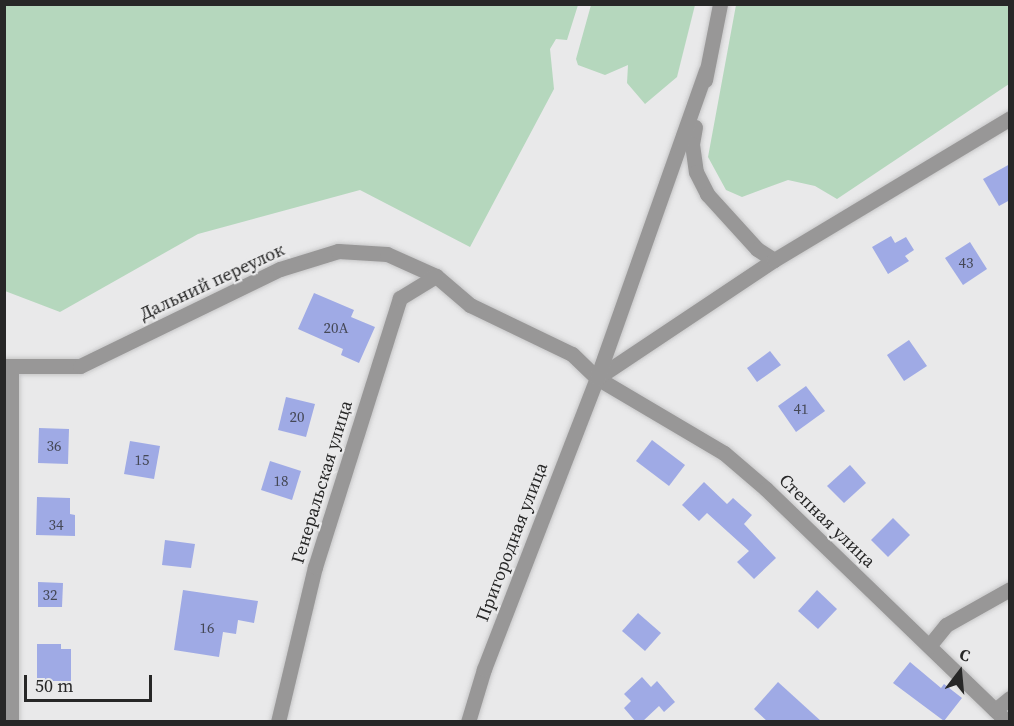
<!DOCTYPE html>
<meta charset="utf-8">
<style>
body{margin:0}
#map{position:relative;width:1014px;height:726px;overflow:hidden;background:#e9e9ea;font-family:"Source Serif 4",serif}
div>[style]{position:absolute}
.green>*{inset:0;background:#b5d7bd}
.building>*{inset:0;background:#9faae5}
.roads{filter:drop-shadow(0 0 2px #c6c6c7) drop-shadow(0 0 2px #c6c6c7)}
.minor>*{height:15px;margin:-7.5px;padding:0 7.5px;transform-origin:7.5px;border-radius:7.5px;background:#989797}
span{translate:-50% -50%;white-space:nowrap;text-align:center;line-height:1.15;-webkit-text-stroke:4.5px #e9e9ea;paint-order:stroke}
.number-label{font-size:15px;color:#454856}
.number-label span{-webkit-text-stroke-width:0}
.street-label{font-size:18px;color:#272727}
.frame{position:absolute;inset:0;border:6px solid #272727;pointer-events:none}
.north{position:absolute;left:930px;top:642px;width:60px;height:60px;-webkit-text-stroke:4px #e9e9ea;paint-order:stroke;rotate:16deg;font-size:16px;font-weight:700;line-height:24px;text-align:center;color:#272727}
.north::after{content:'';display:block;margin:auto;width:21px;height:27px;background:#272727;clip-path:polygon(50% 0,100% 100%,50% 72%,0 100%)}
.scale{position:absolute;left:24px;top:675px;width:128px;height:27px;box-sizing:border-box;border:3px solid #272727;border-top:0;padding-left:8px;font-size:18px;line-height:21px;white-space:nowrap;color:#272727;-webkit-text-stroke:4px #e9e9ea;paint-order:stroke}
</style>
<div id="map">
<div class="green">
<i style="clip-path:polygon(4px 5px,5px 4px,578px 5px,567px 40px,556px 39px,550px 49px,554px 89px,470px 247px,360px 190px,198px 234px,60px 312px,5px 291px)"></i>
<i style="clip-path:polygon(591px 5px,695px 5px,677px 77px,645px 104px,627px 83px,628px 65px,605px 75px,578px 65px,576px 59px)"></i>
<i style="clip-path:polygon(736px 5px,1009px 5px,1009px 84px,837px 199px,815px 186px,788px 180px,742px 197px,726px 190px,708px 157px)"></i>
</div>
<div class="building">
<i style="clip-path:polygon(1010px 164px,1010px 200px,999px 206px,983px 179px)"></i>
<i style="clip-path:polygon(891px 236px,895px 243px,906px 237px,914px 250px,905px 256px,909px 261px,888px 274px,872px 247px)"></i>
<i style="clip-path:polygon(970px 242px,987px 269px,963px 285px,945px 258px)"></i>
<i style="clip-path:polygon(314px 293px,354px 310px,351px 317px,375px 327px,359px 363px,341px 355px,343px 349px,298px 329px)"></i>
<i style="clip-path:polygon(909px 340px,927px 366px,904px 381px,887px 355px)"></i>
<i style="clip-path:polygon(770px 351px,781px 365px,757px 382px,747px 368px)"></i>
<i style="clip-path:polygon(806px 386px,825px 411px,796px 432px,778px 406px)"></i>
<i style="clip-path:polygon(286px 397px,315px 404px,306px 437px,278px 430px)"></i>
<i style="clip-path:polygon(39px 428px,69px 429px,68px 464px,38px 463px)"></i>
<i style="clip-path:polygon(652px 440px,685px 465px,669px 486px,636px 461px)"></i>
<i style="clip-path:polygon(130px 441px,160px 446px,154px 479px,124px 474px)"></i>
<i style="clip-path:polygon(270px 461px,301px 471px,292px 500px,261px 490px)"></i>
<i style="clip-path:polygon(850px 465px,866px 483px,844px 503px,827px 486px)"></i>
<i style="clip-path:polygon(704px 482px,727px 504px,733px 498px,752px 515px,744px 524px,776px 558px,754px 579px,737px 562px,749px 551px,707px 513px,699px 521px,682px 505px)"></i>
<i style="clip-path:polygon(37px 497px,70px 498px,70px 514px,75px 515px,75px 536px,36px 535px)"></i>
<i style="clip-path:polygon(893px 518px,910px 535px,888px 557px,871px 540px)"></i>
<i style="clip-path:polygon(165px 540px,195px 544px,191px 568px,162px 565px)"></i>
<i style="clip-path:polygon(38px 582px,63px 583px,62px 607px,38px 607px)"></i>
<i style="clip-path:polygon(183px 590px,258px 601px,254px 623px,238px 620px,236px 634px,223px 632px,219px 657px,174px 650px)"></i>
<i style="clip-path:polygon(817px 590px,837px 609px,818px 629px,798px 611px)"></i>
<i style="clip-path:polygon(638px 613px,661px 633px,645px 651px,622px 631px)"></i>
<i style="clip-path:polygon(37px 644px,61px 644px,61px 649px,71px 649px,71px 681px,37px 681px)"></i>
<i style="clip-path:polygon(910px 662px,941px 688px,944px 684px,962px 698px,944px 721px,893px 683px)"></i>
<i style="clip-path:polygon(642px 677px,651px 687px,657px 681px,675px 702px,664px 712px,659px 706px,642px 722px,636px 722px,624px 708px,631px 701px,624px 694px)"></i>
<i style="clip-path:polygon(778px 682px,822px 722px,768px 722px,754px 709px)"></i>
</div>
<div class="roads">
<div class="minor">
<i style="left:705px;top:80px;width:77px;rotate:-78.8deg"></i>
<i style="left:695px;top:127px;width:17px;rotate:100deg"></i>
<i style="left:692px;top:144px;width:28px;rotate:82deg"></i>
<i style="left:696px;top:172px;width:25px;rotate:63deg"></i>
<i style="left:707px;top:194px;width:74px;rotate:47.7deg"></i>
<i style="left:757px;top:249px;width:20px;rotate:33deg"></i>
<i style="left:4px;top:366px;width:76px"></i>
<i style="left:80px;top:366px;width:222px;rotate:-25.9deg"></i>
<i style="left:280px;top:269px;width:61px;rotate:-17.2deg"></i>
<i style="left:338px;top:251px;width:49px;rotate:3.5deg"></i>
<i style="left:387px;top:254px;width:54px;rotate:24.2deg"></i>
<i style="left:436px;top:276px;width:45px;rotate:40.5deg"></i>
<i style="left:470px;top:305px;width:113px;rotate:25.7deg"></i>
<i style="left:572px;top:354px;width:35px;rotate:44deg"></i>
<i style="left:597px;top:378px;width:147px;rotate:30.6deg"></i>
<i style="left:724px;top:453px;width:55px;rotate:40.6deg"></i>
<i style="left:766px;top:489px;width:335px;rotate:44deg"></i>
<i style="left:11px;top:366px;width:356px;rotate:90deg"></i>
<i style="left:597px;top:378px;width:213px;rotate:-33.7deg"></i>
<i style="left:774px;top:260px;width:275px;rotate:-31deg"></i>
<i style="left:929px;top:646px;width:27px;rotate:-51deg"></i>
<i style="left:946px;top:625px;width:73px;rotate:-29.4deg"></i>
<i style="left:995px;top:710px;width:19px;rotate:-39deg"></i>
<i style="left:278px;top:722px;width:159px;rotate:-76.6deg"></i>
<i style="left:315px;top:567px;width:282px;rotate:-72.5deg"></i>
<i style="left:400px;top:298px;width:42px;rotate:-31.4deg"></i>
<i style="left:468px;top:722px;width:55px;rotate:-73.2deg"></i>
<i style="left:484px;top:669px;width:312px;rotate:-68.8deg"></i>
<i style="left:597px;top:378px;width:326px;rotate:-70.5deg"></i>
</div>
</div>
<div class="number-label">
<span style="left:966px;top:263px">43</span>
<span style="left:336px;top:328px">20А</span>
<span style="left:801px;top:409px">41</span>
<span style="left:297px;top:417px">20</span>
<span style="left:54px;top:446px">36</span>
<span style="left:142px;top:460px">15</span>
<span style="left:281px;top:481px">18</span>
<span style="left:56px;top:525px">34</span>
<span style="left:50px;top:595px">32</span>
<span style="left:207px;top:628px">16</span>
</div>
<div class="street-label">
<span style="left:212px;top:282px;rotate:-25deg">Дальний переулок</span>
<span style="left:322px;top:482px;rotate:-73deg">Генеральская улица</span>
<span style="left:827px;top:521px;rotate:44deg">Степная улица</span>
<span style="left:512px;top:542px;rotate:-69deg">Пригородная улица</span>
</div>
<div class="frame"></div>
<div class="north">С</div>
<div class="scale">50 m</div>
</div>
